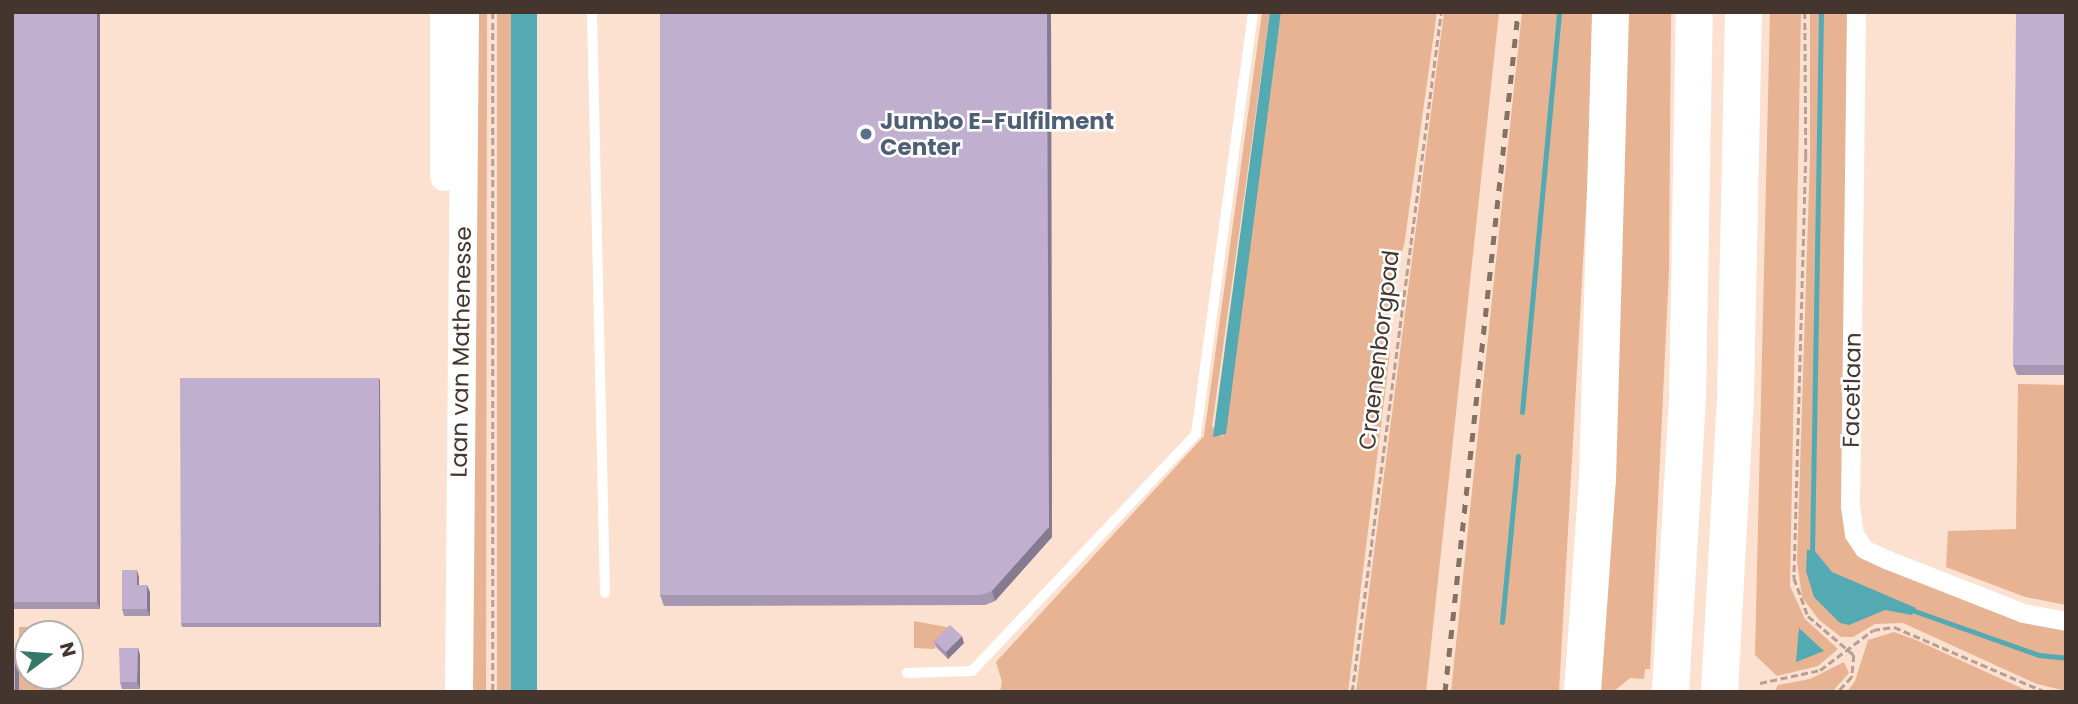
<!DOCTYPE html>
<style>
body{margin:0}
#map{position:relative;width:2078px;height:704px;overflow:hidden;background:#fce1d0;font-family:Poppins,sans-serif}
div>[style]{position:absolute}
.green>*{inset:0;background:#e7b392}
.water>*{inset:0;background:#54aab2}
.stream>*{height:5px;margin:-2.5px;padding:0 2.5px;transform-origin:2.5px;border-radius:2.5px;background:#54aab2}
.path>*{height:2.5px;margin-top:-1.25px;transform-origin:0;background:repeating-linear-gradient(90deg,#b7a093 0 7px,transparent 0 10.5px)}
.lane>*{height:10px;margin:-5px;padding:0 5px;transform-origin:5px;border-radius:5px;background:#fff}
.street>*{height:19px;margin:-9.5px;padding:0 9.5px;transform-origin:9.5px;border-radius:9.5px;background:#fff}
.secondary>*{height:28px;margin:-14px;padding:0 14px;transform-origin:14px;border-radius:14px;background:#fff}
.highway>*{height:37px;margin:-18.5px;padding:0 18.5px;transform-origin:18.5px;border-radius:18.5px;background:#fff}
.rail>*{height:5px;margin-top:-2.5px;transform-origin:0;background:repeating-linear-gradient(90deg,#857267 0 9px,transparent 0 18px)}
.wall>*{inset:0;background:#a596b1}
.shaded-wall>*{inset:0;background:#867a90}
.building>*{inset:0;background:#c0afce}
.dots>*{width:19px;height:19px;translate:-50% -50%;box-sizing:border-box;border:4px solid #fff;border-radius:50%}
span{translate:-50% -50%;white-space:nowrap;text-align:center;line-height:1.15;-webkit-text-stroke:5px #fff;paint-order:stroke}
.service-label{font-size:23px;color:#4e5e75;font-weight:700}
.left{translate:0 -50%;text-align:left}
.street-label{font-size:23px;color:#44362e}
.frame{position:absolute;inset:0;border:14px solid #44362e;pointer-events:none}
.north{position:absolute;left:14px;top:620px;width:70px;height:70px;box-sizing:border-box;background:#fff;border:2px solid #b4afab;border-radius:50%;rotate:74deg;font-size:19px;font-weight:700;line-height:28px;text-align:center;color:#44362e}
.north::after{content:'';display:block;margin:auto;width:24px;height:32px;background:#35786a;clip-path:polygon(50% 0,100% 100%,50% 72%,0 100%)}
</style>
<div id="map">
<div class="green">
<i style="clip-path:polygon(473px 12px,487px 12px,486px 692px,463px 692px)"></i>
<i style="clip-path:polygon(497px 12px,511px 12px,511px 692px,497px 692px)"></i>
<i style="clip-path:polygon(1262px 12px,1270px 12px,1212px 426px,1223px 437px,1281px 12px,1437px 12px,1404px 246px,1393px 275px,1387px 321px,1390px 353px,1348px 692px,1000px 692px,1002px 682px,996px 662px,1204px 436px)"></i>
<i style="clip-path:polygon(1444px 12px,1499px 12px,1426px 692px,1356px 692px)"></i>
<i style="clip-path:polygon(1522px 12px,1597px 12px,1559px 692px,1451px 692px)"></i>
<i style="clip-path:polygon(1615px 12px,1671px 12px,1669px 270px,1650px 669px,1645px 669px,1644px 679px,1630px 678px,1613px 692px,1596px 692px)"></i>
<i style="clip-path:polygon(1770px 12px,1801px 12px,1790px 586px,1805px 619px,1838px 649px,1818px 666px,1777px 676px,1755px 655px)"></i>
<i style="clip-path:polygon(1810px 12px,1847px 12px,1845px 538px,1863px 559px,2066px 628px,2066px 691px,2037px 684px,1903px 623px,1875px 624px,1853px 637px,1841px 637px,1819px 620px,1802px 597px,1797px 562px,1810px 156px)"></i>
<i style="clip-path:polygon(2018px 384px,2066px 385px,2066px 605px,2025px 597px,1946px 567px,1948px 531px,2016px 529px)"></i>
<i style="clip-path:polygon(914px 621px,952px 628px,934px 649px,914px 648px)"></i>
<i style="clip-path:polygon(62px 626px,62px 634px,28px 634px,28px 676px,62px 676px,62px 692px,19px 692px,19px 627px)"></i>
<i style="clip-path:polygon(1894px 632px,1916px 640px,2030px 692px,1847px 692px,1855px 681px,1868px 640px)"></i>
<i style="clip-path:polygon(1844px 662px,1849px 673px,1832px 692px,1774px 692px,1778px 685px,1810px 679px)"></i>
</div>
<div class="water">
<i style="clip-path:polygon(511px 12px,537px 12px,537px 692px,511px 692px)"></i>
<i style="clip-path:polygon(1270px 12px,1281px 12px,1226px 434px,1213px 437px)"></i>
<i style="clip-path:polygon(1807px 550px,1814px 550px,1832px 572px,1916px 608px,1912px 615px,1885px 610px,1849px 625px,1840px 623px,1814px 597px,1806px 571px)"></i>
<i style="clip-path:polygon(1799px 628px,1824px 651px,1796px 662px)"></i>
</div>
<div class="stream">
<i style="left:1522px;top:412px;width:402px;rotate:-84.7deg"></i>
<i style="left:1812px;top:556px;width:544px;rotate:-89.05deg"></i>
<i style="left:1909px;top:609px;width:138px;rotate:19.5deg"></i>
<i style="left:2039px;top:655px;width:27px;rotate:6deg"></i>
<i style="left:1502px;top:622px;width:167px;rotate:-84.5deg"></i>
</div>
<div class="path">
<i style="left:493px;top:12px;width:680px;rotate:90deg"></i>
<i style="left:1805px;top:12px;width:143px;rotate:89.6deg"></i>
<i style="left:1806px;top:155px;width:423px;rotate:91.6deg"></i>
<i style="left:1794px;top:578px;width:40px;rotate:69.8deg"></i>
<i style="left:1808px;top:616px;width:60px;rotate:40.3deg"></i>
<i style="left:1854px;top:655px;width:22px;rotate:95deg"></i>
<i style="left:1852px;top:677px;width:21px;rotate:133deg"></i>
<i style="left:1760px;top:683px;width:61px;rotate:-12.2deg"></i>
<i style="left:1820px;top:670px;width:66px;rotate:-37deg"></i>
<i style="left:1873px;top:630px;width:21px;rotate:-8deg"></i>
<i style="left:1894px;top:627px;width:165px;rotate:23.2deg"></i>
<i style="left:1352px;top:692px;width:686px;rotate:-82.54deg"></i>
</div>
<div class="lane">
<i style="left:592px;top:12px;width:581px;rotate:88.72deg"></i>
<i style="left:907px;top:673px;width:65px;rotate:-1.8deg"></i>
<i style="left:972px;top:671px;width:326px;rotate:-46.6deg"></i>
<i style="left:1196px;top:434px;width:426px;rotate:-82.3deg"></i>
</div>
<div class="street">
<i style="left:1856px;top:12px;width:494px;rotate:90.7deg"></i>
<i style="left:1850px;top:506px;width:28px;rotate:82deg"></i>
<i style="left:1854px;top:534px;width:18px;rotate:56deg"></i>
<i style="left:1864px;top:549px;width:26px;rotate:25deg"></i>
<i style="left:1888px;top:560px;width:145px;rotate:21.4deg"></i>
<i style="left:2023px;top:613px;width:44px;rotate:10.5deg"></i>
</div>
<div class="secondary">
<i style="left:444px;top:177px;width:165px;rotate:-90deg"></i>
<i style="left:459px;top:692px;width:680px;rotate:-89.49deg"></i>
</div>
<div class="highway">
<i style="left:1582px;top:692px;width:214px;rotate:-86deg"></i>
<i style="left:1597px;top:479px;width:467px;rotate:-88.4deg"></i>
<i style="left:1670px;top:692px;width:294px;rotate:-86.7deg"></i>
<i style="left:1687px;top:398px;width:386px;rotate:-89deg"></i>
<i style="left:1719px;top:692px;width:298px;rotate:-86.9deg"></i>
<i style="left:1735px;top:394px;width:382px;rotate:-88.8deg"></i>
</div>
<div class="rail">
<i style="left:1445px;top:692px;width:684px;rotate:-83.87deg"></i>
</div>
<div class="wall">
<i style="clip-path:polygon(12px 12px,100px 609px,12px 609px)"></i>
<i style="clip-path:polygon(660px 12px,1051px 12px,1052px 537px,995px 601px,985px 605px,664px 606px,660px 595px)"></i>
<i style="clip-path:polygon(2066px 12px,2066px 375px,2017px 375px,2013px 365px)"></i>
<i style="clip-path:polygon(379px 378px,380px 381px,381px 627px,182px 627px,181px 623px)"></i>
<i style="clip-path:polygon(139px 577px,139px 585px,150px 592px,150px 616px,124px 616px,122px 609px)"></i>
<i style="clip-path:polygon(934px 641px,964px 643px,948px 659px,937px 648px)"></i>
<i style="clip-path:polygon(138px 648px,140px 655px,140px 689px,122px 689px,120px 682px)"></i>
</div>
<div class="shaded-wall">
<i style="clip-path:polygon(97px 12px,100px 12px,100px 609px,97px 602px)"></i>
<i style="clip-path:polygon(1047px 12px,1051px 12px,1052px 537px,995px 601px,992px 591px)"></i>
<i style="clip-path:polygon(379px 378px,380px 381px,381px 627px,379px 623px)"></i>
<i style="clip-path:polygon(137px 570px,139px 577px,139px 592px,137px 585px)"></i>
<i style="clip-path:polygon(147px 585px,150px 592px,150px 616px,147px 609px)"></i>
<i style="clip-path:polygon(962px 636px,964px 643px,948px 659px,946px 652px)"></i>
<i style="clip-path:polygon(138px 648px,140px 655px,140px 689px,137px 682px)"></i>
<i style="clip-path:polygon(15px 654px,19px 664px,19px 692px,15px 692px)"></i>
</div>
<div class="building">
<i style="clip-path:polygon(12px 12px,97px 12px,97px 602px,12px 602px)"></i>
<i style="clip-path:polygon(660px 12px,1047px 12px,1049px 527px,992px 591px,981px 595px,660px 595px)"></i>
<i style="clip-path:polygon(2016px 12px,2066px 12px,2066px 365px,2013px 365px)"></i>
<i style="clip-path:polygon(180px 378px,379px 378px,379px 623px,181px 623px)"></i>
<i style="clip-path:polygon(122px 570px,137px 570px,137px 585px,147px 585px,147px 609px,122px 609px)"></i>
<i style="clip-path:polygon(950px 625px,962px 636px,946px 652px,934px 641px)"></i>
<i style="clip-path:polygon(119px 648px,138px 648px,137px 682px,120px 682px)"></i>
<i style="clip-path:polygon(12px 654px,15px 654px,15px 692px,12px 692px)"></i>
</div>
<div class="dots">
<i style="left:866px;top:134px;background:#5c6f8a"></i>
</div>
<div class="service-label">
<span class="left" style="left:880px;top:134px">Jumbo E-Fulfilment<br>Center</span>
</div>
<div class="street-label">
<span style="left:1379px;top:350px;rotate:-83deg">Craenenborgpad</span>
<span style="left:461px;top:352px;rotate:-89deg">Laan van Mathenesse</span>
<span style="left:1852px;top:390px;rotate:-89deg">Facetlaan</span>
</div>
<div class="frame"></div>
<div class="north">N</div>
</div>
